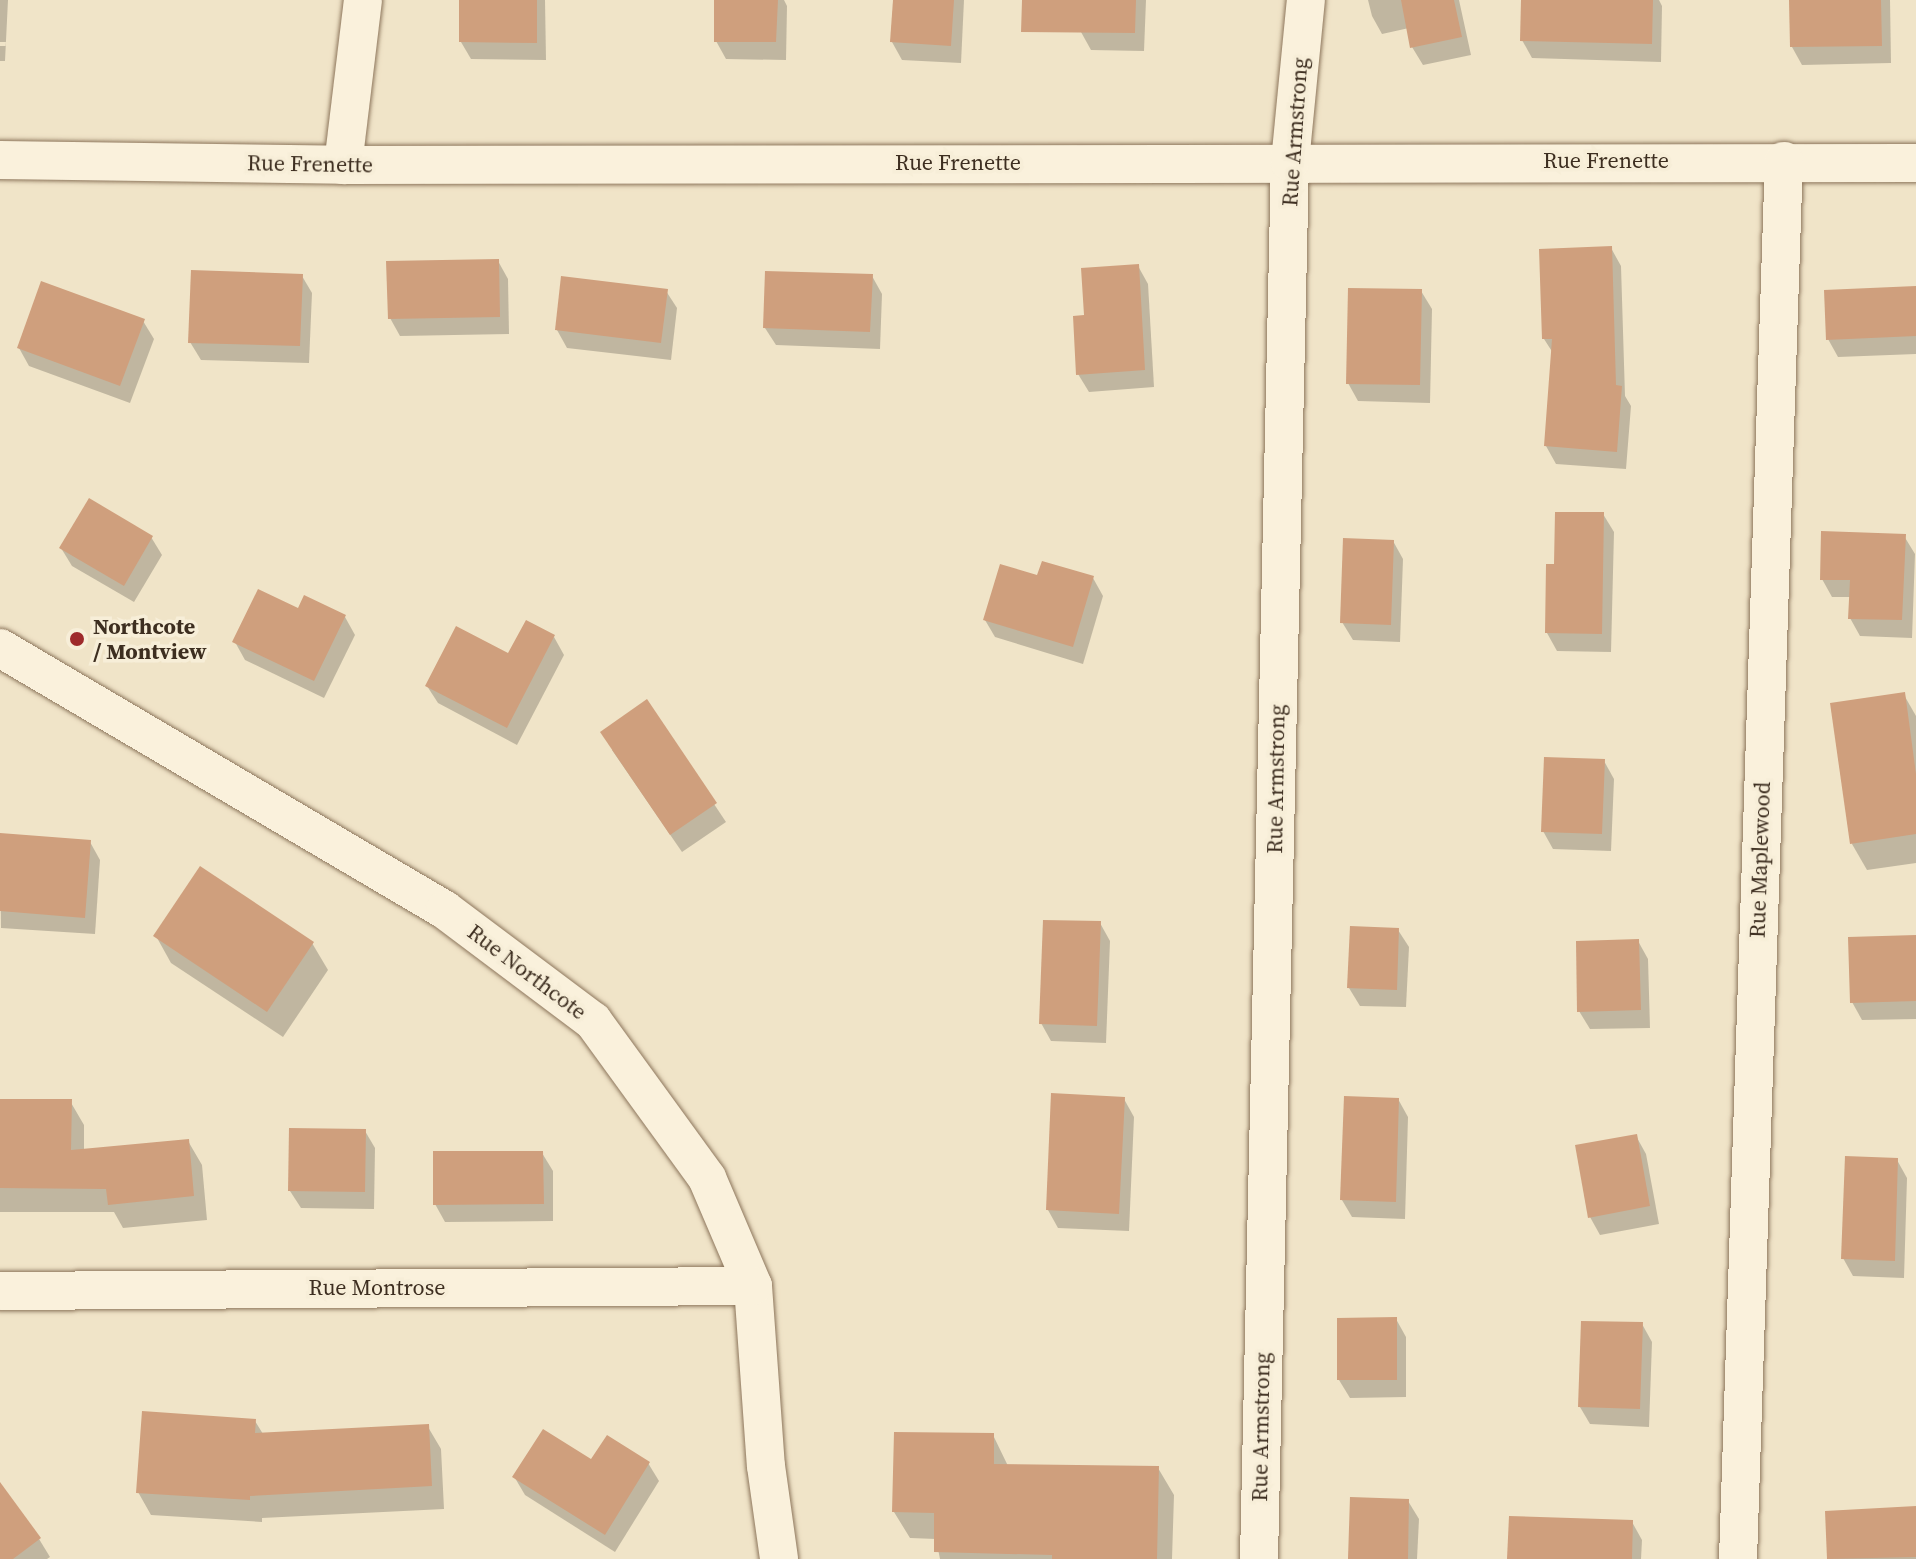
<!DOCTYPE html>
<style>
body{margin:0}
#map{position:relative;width:1916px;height:1559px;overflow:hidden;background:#f0e4c8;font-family:"Source Serif 4",serif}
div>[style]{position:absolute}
.shadow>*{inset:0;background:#0003}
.building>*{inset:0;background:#cf9f7d}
.roads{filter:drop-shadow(0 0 2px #8d765c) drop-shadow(0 0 2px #8d765c)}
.minor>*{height:38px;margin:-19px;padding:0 19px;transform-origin:19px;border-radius:19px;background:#faf1dc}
.dots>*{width:22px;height:22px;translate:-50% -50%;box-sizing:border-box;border:4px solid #f7eed8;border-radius:50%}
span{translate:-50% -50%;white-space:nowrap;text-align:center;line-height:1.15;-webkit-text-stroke:7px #f7eed8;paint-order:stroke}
.street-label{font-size:22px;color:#3d2e20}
.poi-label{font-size:22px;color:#3d2e20;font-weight:700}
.left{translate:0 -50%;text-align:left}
</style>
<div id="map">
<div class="shadow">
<i style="clip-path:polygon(0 0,8px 0,5px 61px,0 61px,0 46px,6px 46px,6px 42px,0 42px)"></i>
<i style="clip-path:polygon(461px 0,545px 0,546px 60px,471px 59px,461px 42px)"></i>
<i style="clip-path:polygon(716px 0,784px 0,787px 6px,786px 60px,726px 59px,716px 41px)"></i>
<i style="clip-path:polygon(895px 0,964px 0,961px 63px,902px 60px,892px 42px)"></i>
<i style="clip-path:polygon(1082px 0,1146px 0,1144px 51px,1091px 50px,1081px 32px)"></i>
<i style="clip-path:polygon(1368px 0,1459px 0,1471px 55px,1423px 65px,1412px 47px,1409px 28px,1382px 34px,1372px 16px)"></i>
<i style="clip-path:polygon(1523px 0,1659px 0,1662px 6px,1661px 62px,1532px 58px,1522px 40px)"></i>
<i style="clip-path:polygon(1791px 0,1890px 0,1891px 63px,1802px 65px,1792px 47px)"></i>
<i style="clip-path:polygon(1611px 248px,1621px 266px,1625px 396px,1631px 406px,1626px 469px,1556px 464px,1546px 446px,1553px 353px,1544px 339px)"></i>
<i style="clip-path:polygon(498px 261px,508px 279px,509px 334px,400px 336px,390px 318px)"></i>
<i style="clip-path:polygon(1138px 266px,1148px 284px,1154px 387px,1089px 392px,1078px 374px,1086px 317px)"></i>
<i style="clip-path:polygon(302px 276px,312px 293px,309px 363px,201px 360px,190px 342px)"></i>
<i style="clip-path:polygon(872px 276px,882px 294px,880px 349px,776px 345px,765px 328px)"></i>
<i style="clip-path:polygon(1916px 288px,1916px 354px,1838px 357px,1828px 339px)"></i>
<i style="clip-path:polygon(666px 291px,677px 308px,671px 360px,567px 348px,557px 330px)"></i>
<i style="clip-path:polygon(1421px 291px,1432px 309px,1430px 403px,1358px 401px,1348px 383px)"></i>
<i style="clip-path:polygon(143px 321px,154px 339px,130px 403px,29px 366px,19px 348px)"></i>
<i style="clip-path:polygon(1603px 514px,1614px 532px,1611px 652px,1557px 651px,1547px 633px,1556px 566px)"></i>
<i style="clip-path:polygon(1904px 536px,1915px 554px,1912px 638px,1860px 636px,1850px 618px,1851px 597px,1832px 597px,1822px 579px)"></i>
<i style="clip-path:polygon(151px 537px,162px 555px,134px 602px,72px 566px,61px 548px)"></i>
<i style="clip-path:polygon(1393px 541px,1403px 559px,1400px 642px,1353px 640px,1342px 622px)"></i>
<i style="clip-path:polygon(1039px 577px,1093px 578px,1103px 596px,1083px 664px,995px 637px,985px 620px)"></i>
<i style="clip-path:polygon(345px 617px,355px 635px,324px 698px,245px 660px,235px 642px)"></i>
<i style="clip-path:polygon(554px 637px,564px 655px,517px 745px,438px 703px,427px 686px)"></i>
<i style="clip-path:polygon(1904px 695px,1916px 716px,1916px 863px,1867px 870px,1852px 844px)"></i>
<i style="clip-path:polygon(646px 702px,726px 822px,682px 852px,612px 750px)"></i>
<i style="clip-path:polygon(1604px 761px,1614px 779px,1611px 851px,1553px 849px,1543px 831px)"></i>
<i style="clip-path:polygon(0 835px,90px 842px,100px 860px,95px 934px,1px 928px)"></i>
<i style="clip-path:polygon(1100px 923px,1110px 941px,1106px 1043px,1051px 1041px,1041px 1023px)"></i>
<i style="clip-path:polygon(1398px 930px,1409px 947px,1406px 1007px,1360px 1006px,1349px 988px)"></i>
<i style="clip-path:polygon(156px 936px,312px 943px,328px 970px,283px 1037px,171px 963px)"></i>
<i style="clip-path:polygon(1916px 937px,1916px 1019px,1862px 1020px,1852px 1002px)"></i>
<i style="clip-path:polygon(1638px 941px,1648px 959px,1650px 1028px,1590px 1029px,1579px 1011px)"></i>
<i style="clip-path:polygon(1124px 1099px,1134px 1117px,1129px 1231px,1058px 1228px,1048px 1210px)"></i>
<i style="clip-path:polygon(1398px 1099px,1408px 1117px,1405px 1219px,1352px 1217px,1342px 1200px)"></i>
<i style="clip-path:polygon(0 1101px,70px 1101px,84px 1125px,84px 1151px,188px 1141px,202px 1165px,207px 1220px,123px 1228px,114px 1212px,0 1212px)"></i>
<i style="clip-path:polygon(365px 1131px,375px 1148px,374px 1209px,301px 1208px,290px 1191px)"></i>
<i style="clip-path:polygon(1636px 1136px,1646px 1154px,1659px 1224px,1600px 1235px,1590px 1217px)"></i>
<i style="clip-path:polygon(542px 1153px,553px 1171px,553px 1221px,445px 1222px,435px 1204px)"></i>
<i style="clip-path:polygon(1897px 1160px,1907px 1178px,1904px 1278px,1853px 1276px,1843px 1258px)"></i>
<i style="clip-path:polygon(1396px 1319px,1406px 1337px,1406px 1397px,1350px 1398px,1339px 1380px)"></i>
<i style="clip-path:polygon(1642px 1324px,1652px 1342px,1649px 1427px,1590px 1424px,1580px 1407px)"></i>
<i style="clip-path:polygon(255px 1421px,263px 1434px,428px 1427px,441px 1449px,444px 1509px,262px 1518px,262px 1522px,151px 1515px,138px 1492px)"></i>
<i style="clip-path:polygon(993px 1435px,1008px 1466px,1158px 1468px,1174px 1495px,1172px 1559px,940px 1559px,936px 1539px,910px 1538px,894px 1512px)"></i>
<i style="clip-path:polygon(592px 1462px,648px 1463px,659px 1481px,615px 1552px,525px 1495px,515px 1478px)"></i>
<i style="clip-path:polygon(0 1485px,39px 1539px,50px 1557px,47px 1559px,0 1559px)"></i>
<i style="clip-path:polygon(1408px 1501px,1419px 1519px,1417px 1559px,1350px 1559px)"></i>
<i style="clip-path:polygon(1916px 1508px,1916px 1559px,1829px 1559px,1827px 1513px)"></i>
<i style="clip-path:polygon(1632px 1522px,1642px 1540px,1641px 1559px,1509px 1559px)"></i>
</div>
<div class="building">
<i style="clip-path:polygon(459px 0,537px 0,537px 43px,459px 42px)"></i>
<i style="clip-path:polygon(714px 0,778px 0,776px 42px,714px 42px)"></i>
<i style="clip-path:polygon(893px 0,954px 0,951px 46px,890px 42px)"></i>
<i style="clip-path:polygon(1022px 0,1136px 0,1135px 33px,1021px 32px)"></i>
<i style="clip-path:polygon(1401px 0,1454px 0,1462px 37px,1410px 48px)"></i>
<i style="clip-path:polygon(1521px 0,1653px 0,1652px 44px,1520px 41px)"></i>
<i style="clip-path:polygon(1789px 0,1881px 0,1882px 46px,1790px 47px)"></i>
<i style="clip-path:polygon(1612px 246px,1616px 385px,1622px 386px,1617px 452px,1544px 446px,1552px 339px,1542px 339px,1539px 249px)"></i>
<i style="clip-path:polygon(499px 259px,500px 317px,388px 319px,386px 261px)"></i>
<i style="clip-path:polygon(1139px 264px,1145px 370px,1076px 375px,1073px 316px,1084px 315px,1081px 268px)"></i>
<i style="clip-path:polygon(191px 270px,303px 274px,300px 346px,188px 343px)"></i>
<i style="clip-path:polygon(765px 271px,873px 274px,870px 332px,763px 328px)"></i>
<i style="clip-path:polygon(561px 276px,668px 289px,661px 343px,555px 330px)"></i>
<i style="clip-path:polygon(41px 281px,145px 319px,120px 386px,17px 348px)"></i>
<i style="clip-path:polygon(1916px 286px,1916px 336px,1826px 340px,1824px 290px)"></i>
<i style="clip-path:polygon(1348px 288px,1422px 289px,1420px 385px,1346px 384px)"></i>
<i style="clip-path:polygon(89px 498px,153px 536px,124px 586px,59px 548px)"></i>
<i style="clip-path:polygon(1555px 512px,1604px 512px,1602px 634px,1545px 633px,1546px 564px,1554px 564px)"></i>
<i style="clip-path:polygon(1821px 531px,1906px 534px,1902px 620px,1848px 619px,1850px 580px,1820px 580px)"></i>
<i style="clip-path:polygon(1343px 538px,1394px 540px,1391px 625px,1340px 623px)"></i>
<i style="clip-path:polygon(1042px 561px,1094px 576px,1073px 647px,983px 620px,1000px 564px,1037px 575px)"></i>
<i style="clip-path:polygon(258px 589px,298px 608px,304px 595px,346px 615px,314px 681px,232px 642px)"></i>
<i style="clip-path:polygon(526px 620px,555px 635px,507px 728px,425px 686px,456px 626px,508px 653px)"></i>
<i style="clip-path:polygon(1905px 692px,1916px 774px,1916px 834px,1850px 844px,1830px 703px)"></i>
<i style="clip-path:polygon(647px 699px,717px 803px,670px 835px,600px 732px)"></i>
<i style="clip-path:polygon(1544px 757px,1605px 759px,1602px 834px,1541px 832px)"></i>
<i style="clip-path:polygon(0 833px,91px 840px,85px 918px,0 911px)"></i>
<i style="clip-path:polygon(200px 866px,314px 942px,267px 1012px,153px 936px)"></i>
<i style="clip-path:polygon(1043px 920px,1101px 921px,1097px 1026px,1039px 1024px)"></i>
<i style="clip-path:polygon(1350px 926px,1399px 928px,1397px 990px,1347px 988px)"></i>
<i style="clip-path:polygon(1916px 935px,1916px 1001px,1850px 1003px,1848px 937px)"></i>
<i style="clip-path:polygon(1639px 939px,1641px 1010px,1577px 1012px,1576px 941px)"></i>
<i style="clip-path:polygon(1051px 1093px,1125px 1097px,1119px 1214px,1046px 1210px)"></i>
<i style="clip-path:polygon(1344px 1096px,1399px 1098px,1396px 1202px,1340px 1200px)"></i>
<i style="clip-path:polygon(0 1099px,72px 1099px,71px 1150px,189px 1139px,194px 1196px,108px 1205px,106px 1189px,0 1188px)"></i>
<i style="clip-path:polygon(289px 1128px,366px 1129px,365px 1192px,288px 1191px)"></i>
<i style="clip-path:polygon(1637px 1134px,1650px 1206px,1588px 1218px,1575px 1145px)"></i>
<i style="clip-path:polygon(433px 1151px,543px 1151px,544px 1204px,433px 1205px)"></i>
<i style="clip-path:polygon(1845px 1156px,1898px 1158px,1895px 1261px,1841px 1259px)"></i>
<i style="clip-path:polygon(1397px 1317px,1397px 1380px,1337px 1380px,1337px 1318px)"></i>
<i style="clip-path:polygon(1581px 1321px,1643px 1322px,1640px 1409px,1578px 1407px)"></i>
<i style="clip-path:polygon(142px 1411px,256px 1419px,255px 1433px,429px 1424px,432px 1486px,250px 1496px,250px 1500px,136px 1493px)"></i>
<i style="clip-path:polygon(543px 1429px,591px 1459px,607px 1435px,650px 1462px,605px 1535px,512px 1477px)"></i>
<i style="clip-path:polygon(894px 1432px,994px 1433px,994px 1464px,1159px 1466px,1157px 1559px,1052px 1559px,1052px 1555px,934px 1552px,934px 1513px,892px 1512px)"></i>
<i style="clip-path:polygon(0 1482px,41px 1538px,13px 1559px,0 1559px)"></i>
<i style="clip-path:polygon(1350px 1497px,1409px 1499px,1408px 1559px,1348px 1559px)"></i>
<i style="clip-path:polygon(1916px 1506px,1916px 1557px,1827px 1559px,1825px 1511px)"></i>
<i style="clip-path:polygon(1509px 1516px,1633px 1520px,1632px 1559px,1507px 1559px)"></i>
</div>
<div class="roads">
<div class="minor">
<i style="left:0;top:160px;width:343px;rotate:0.8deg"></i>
<i style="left:343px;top:165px;width:1573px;rotate:-0.07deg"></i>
<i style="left:343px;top:165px;width:166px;rotate:-83.1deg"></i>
<i style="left:0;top:648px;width:516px;rotate:30.49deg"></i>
<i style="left:445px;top:910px;width:185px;rotate:36.9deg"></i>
<i style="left:593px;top:1021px;width:194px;rotate:54deg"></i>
<i style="left:707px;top:1178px;width:117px;rotate:66.9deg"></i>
<i style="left:753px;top:1286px;width:180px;rotate:85.9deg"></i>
<i style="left:766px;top:1466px;width:94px;rotate:82deg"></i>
<i style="left:0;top:1291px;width:753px;rotate:-0.38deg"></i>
<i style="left:1259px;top:1559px;width:1397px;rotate:-88.73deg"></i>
<i style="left:1290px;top:162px;width:163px;rotate:-84.4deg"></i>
<i style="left:1738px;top:1559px;width:1399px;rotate:-88.12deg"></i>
</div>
</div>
<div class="dots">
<i style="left:77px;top:639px;background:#9e2a2b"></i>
</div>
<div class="street-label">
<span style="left:1295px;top:132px;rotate:-86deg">Rue Armstrong</span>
<span style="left:1606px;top:161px">Rue Frenette</span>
<span style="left:958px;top:163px">Rue Frenette</span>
<span style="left:310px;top:164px;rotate:1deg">Rue Frenette</span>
<span style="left:1276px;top:779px;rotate:-89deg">Rue Armstrong</span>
<span style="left:1760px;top:860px;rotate:-88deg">Rue Maplewood</span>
<span style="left:527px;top:972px;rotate:37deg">Rue Northcote</span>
<span style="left:377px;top:1288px">Rue Montrose</span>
<span style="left:1261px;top:1427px;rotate:-89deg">Rue Armstrong</span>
</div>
<div class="poi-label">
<span class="left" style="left:93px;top:639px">Northcote<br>/ Montview</span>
</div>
</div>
